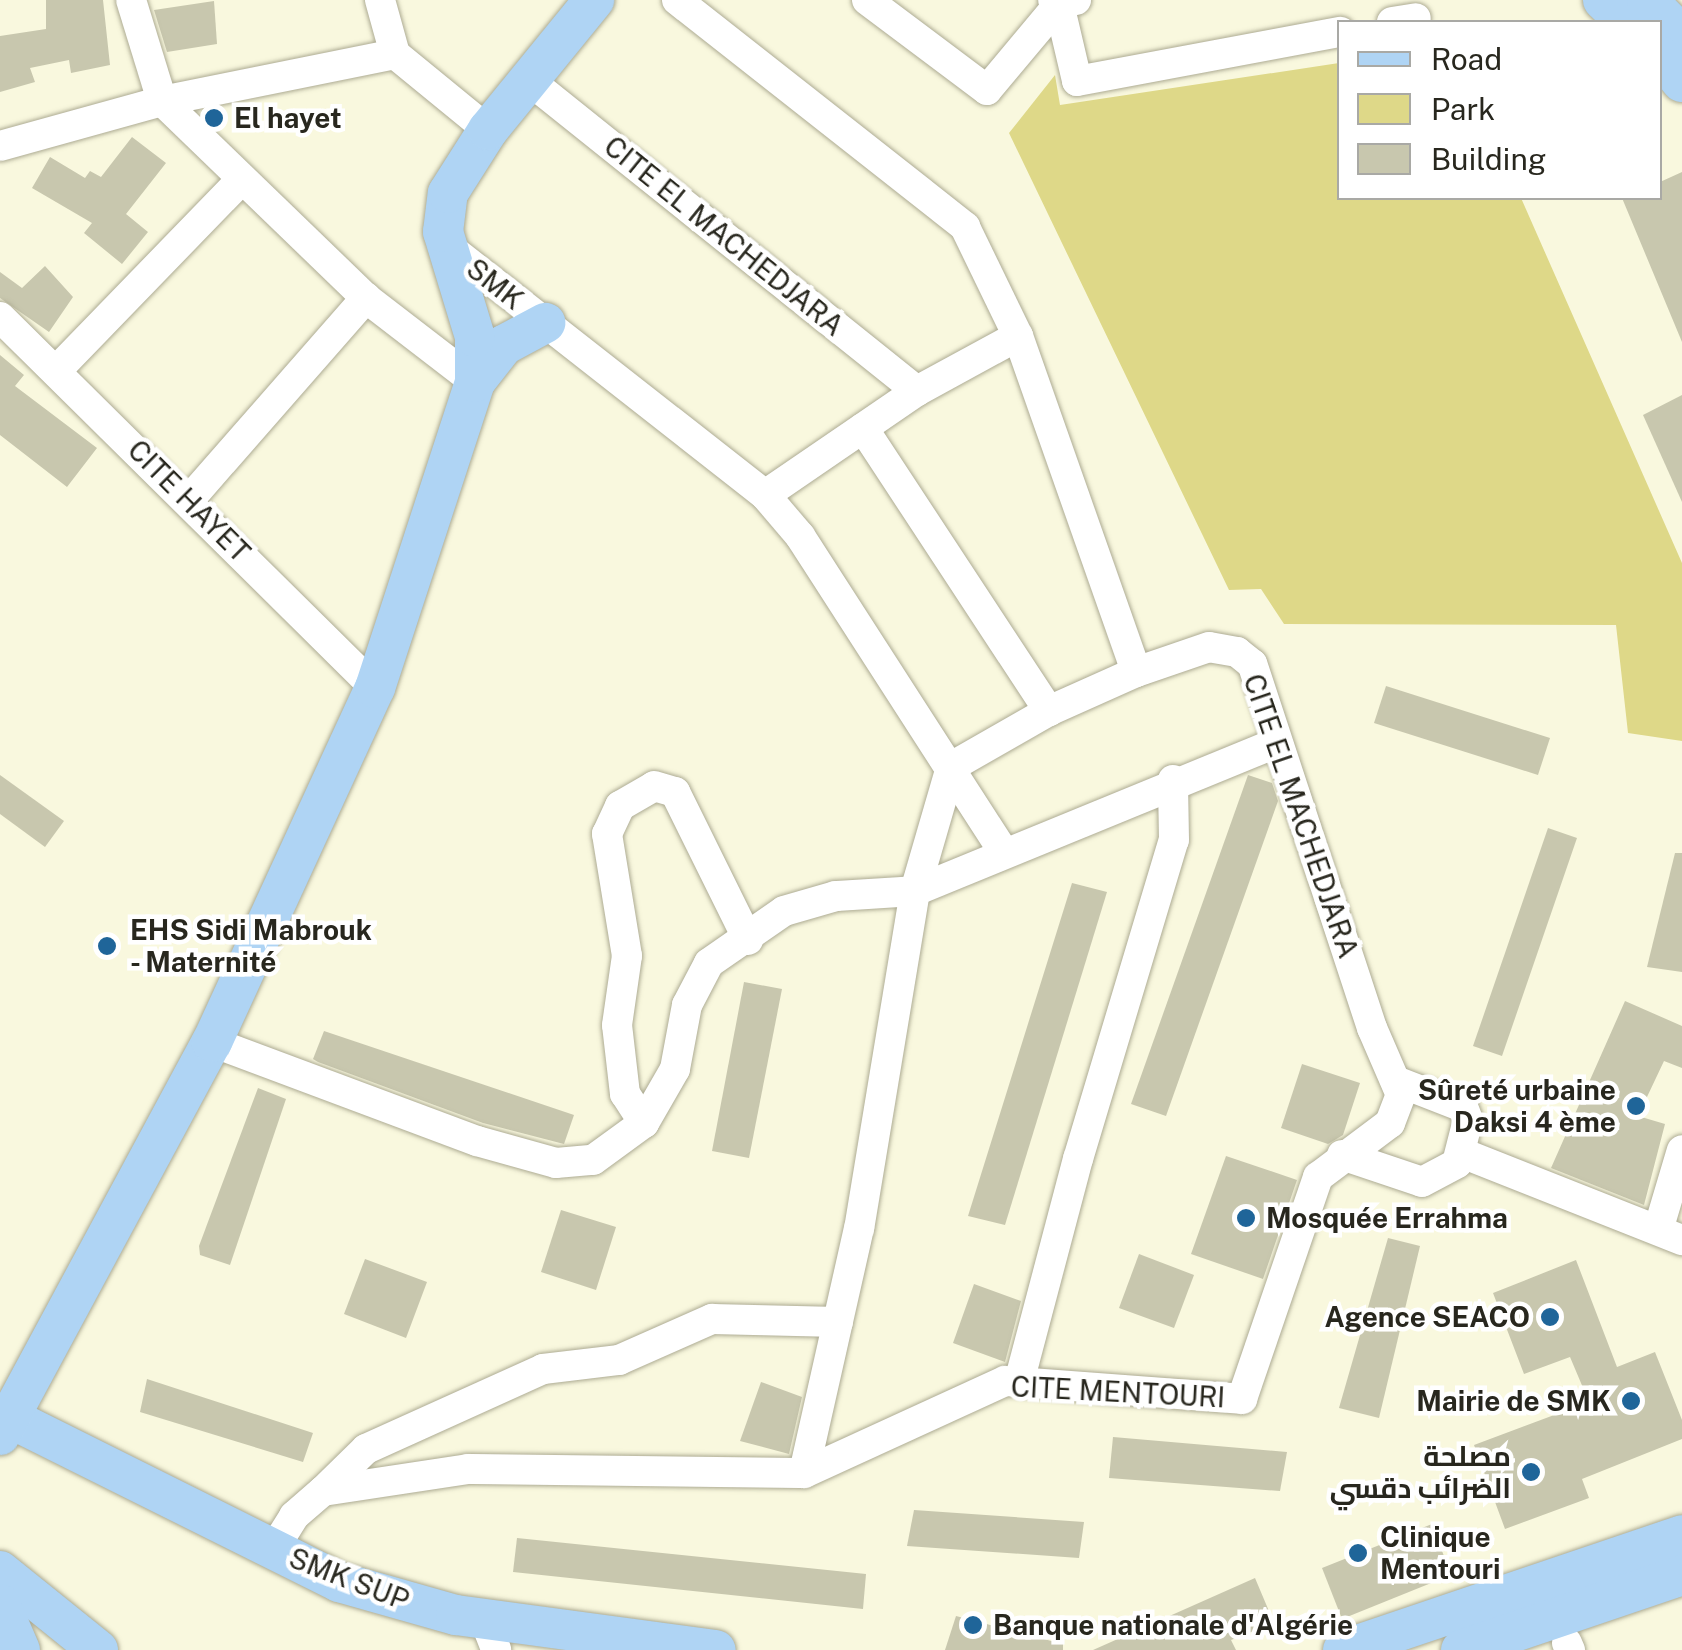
<!DOCTYPE html>
<meta charset="utf-8">
<style>
body{margin:0}
#map{position:relative;width:1682px;height:1650px;overflow:hidden;background:#f9f8de;font-family:"Public Sans",Cairo,sans-serif}
div>[style]{position:absolute}
.green>*{inset:0;background:#ded888}
.building>*{inset:0;background:#c8c7ae}
.roads{filter:drop-shadow(0 0 2px #adab93) drop-shadow(0 0 2px #adab93)}
.minor>*{height:30px;margin:-15px;padding:0 15px;transform-origin:15px;border-radius:15px;background:#fff}
.major>*{height:40px;margin:-20px;padding:0 20px;transform-origin:20px;border-radius:20px;background:#afd4f4}
.dots>*{width:28px;height:28px;translate:-50% -50%;box-sizing:border-box;border:5px solid #fff;border-radius:50%}
span{translate:-50% -50%;white-space:nowrap;text-align:center;line-height:1.15;-webkit-text-stroke:9px #fff;paint-order:stroke}
.poi-label{font-size:28px;color:#28271e;font-weight:700}
.left{translate:0 -50%;text-align:left}
.right{translate:-100% -50%;text-align:right}
.street-label{font-size:28px;color:#28271e}
.legend{position:absolute;left:1337px;top:20px;width:325px;height:180px;box-sizing:border-box;background:#fff;border:2px solid #a9a9a5;margin:0;padding:12px 18px;list-style:none;font-size:30px;color:#28271e}
.legend li{display:flex;align-items:center;gap:20px;height:50px}
.legend b{width:50px;border:2px solid #a9a9a5}
</style>
<div id="map">
<div class="green">
<i style="clip-path:polygon(1339px 63px,1340px 198px,1521px 198px,1682px 563px,1682px 741px,1628px 733px,1616px 625px,1284px 624px,1261px 589px,1229px 590px,1009px 133px,1055px 75px,1060px 105px)"></i>
</div>
<div class="building">
<i style="clip-path:polygon(46px 0,103px 0,110px 65px,71px 73px,69px 60px,30px 68px,35px 82px,0 92px,0 36px,46px 29px)"></i>
<i style="clip-path:polygon(214px 1px,217px 44px,167px 52px,154px 10px)"></i>
<i style="clip-path:polygon(132px 137px,166px 163px,126px 214px,148px 232px,122px 264px,84px 233px,92px 223px,32px 188px,50px 157px,85px 178px,90px 171px,101px 177px)"></i>
<i style="clip-path:polygon(1682px 172px,1682px 342px,1622px 198px,1660px 198px,1660px 182px)"></i>
<i style="clip-path:polygon(45px 266px,73px 297px,49px 332px,0 298px,0 272px,22px 288px)"></i>
<i style="clip-path:polygon(0 355px,24px 375px,15px 386px,97px 448px,67px 487px,0 435px)"></i>
<i style="clip-path:polygon(1682px 395px,1682px 502px,1643px 415px)"></i>
<i style="clip-path:polygon(1386px 686px,1550px 738px,1538px 775px,1374px 723px)"></i>
<i style="clip-path:polygon(0 775px,64px 821px,45px 847px,0 814px)"></i>
<i style="clip-path:polygon(1248px 775px,1272px 783px,1278px 801px,1166px 1116px,1131px 1104px)"></i>
<i style="clip-path:polygon(1548px 828px,1577px 838px,1502px 1056px,1473px 1046px)"></i>
<i style="clip-path:polygon(1675px 853px,1682px 853px,1682px 972px,1647px 967px)"></i>
<i style="clip-path:polygon(1072px 883px,1107px 892px,1005px 1225px,968px 1216px)"></i>
<i style="clip-path:polygon(744px 982px,782px 989px,749px 1158px,712px 1151px)"></i>
<i style="clip-path:polygon(1625px 1001px,1682px 1026px,1682px 1068px,1664px 1061px,1638px 1116px,1665px 1124px,1644px 1205px,1551px 1168px)"></i>
<i style="clip-path:polygon(324px 1031px,574px 1115px,564px 1144px,483px 1123px,318px 1062px,313px 1059px)"></i>
<i style="clip-path:polygon(1302px 1064px,1360px 1083px,1343px 1135px,1328px 1144px,1281px 1128px)"></i>
<i style="clip-path:polygon(258px 1088px,286px 1099px,230px 1265px,200px 1255px,199px 1246px)"></i>
<i style="clip-path:polygon(1226px 1156px,1297px 1180px,1263px 1279px,1191px 1254px)"></i>
<i style="clip-path:polygon(561px 1210px,616px 1227px,596px 1290px,541px 1272px)"></i>
<i style="clip-path:polygon(1388px 1238px,1420px 1246px,1379px 1418px,1339px 1408px)"></i>
<i style="clip-path:polygon(1139px 1254px,1194px 1275px,1174px 1328px,1119px 1308px)"></i>
<i style="clip-path:polygon(365px 1259px,427px 1282px,406px 1338px,344px 1314px)"></i>
<i style="clip-path:polygon(1576px 1260px,1617px 1367px,1655px 1352px,1682px 1420px,1682px 1439px,1582px 1479px,1589px 1498px,1505px 1529px,1474px 1445px,1589px 1402px,1570px 1357px,1524px 1374px,1493px 1293px)"></i>
<i style="clip-path:polygon(974px 1284px,1021px 1301px,1005px 1362px,953px 1343px)"></i>
<i style="clip-path:polygon(147px 1379px,313px 1433px,303px 1462px,140px 1412px)"></i>
<i style="clip-path:polygon(761px 1382px,802px 1397px,789px 1454px,740px 1441px)"></i>
<i style="clip-path:polygon(1113px 1437px,1287px 1452px,1280px 1491px,1109px 1478px)"></i>
<i style="clip-path:polygon(914px 1510px,1084px 1522px,1079px 1558px,907px 1546px)"></i>
<i style="clip-path:polygon(1432px 1524px,1451px 1575px,1342px 1619px,1322px 1568px)"></i>
<i style="clip-path:polygon(517px 1538px,866px 1574px,863px 1609px,513px 1572px)"></i>
<i style="clip-path:polygon(1255px 1578px,1274px 1623px,1231px 1640px,1236px 1650px,1093px 1650px)"></i>
<i style="clip-path:polygon(956px 1616px,1063px 1644px,1063px 1650px,945px 1650px)"></i>
</div>
<div class="roads">
<div class="minor">
<i style="left:131px;top:0;width:106px;rotate:72.9deg"></i>
<i style="left:162px;top:101px;width:284px;rotate:44deg"></i>
<i style="left:366px;top:298px;width:138px;rotate:37.6deg"></i>
<i style="left:380px;top:0;width:56px;rotate:74.5deg"></i>
<i style="left:677px;top:0;width:367px;rotate:38.2deg"></i>
<i style="left:965px;top:227px;width:121px;rotate:64.1deg"></i>
<i style="left:1018px;top:336px;width:356px;rotate:70.6deg"></i>
<i style="left:867px;top:0;width:150px;rotate:36.9deg"></i>
<i style="left:987px;top:90px;width:112px;rotate:-50.1deg"></i>
<i style="left:1059px;top:4px;width:7px;rotate:-146deg"></i>
<i style="left:1076px;top:0;width:17px;rotate:167deg"></i>
<i style="left:1059px;top:4px;width:79px;rotate:76.8deg"></i>
<i style="left:1077px;top:81px;width:268px;rotate:-10.6deg"></i>
<i style="left:1392px;top:22px;width:24px;rotate:-9deg"></i>
<i style="left:395px;top:54px;width:120px;rotate:39.3deg"></i>
<i style="left:530px;top:81px;width:496px;rotate:38.7deg"></i>
<i style="left:0;top:146px;width:168px;rotate:-15.5deg"></i>
<i style="left:162px;top:101px;width:238px;rotate:-11.4deg"></i>
<i style="left:445px;top:244px;width:407px;rotate:38.1deg"></i>
<i style="left:765px;top:495px;width:54px;rotate:49.5deg"></i>
<i style="left:800px;top:536px;width:375px;rotate:57.2deg"></i>
<i style="left:0;top:317px;width:528px;rotate:44.69deg"></i>
<i style="left:56px;top:371px;width:267px;rotate:-45.9deg"></i>
<i style="left:863px;top:428px;width:339px;rotate:56.7deg"></i>
<i style="left:765px;top:495px;width:184px;rotate:-34.4deg"></i>
<i style="left:917px;top:391px;width:115px;rotate:-28.6deg"></i>
<i style="left:189px;top:500px;width:269px;rotate:-48.8deg"></i>
<i style="left:212px;top:1042px;width:283px;rotate:20.5deg"></i>
<i style="left:477px;top:1141px;width:82px;rotate:15.6deg"></i>
<i style="left:556px;top:1163px;width:37px;rotate:-5deg"></i>
<i style="left:593px;top:1160px;width:63px;rotate:-36deg"></i>
<i style="left:644px;top:1123px;width:62px;rotate:-60.1deg"></i>
<i style="left:675px;top:1069px;width:65px;rotate:-79.4deg"></i>
<i style="left:687px;top:1005px;width:47px;rotate:-62.4deg"></i>
<i style="left:709px;top:963px;width:91px;rotate:-34.7deg"></i>
<i style="left:784px;top:911px;width:54px;rotate:-16.1deg"></i>
<i style="left:836px;top:896px;width:79px;rotate:-3.6deg"></i>
<i style="left:915px;top:891px;width:390px;rotate:-22.3deg"></i>
<i style="left:644px;top:1123px;width:35px;rotate:-123deg"></i>
<i style="left:625px;top:1094px;width:69px;rotate:-96.6deg"></i>
<i style="left:617px;top:1025px;width:70px;rotate:-81.8deg"></i>
<i style="left:627px;top:956px;width:124px;rotate:-99.3deg"></i>
<i style="left:607px;top:834px;width:31px;rotate:-65deg"></i>
<i style="left:620px;top:806px;width:39px;rotate:-30deg"></i>
<i style="left:654px;top:786px;width:22px;rotate:16deg"></i>
<i style="left:675px;top:792px;width:165px;rotate:63.7deg"></i>
<i style="left:1462px;top:1153px;width:237px;rotate:21.6deg"></i>
<i style="left:1342px;top:1155px;width:84px;rotate:18.6deg"></i>
<i style="left:1422px;top:1182px;width:40px;rotate:-28deg"></i>
<i style="left:1457px;top:1163px;width:44px;rotate:-75.7deg"></i>
<i style="left:1468px;top:1120px;width:14px;rotate:-111deg"></i>
<i style="left:1463px;top:1107px;width:66px;rotate:-158.8deg"></i>
<i style="left:1659px;top:1227px;width:80px;rotate:-73.4deg"></i>
<i style="left:1019px;top:1382px;width:231px;rotate:-75.2deg"></i>
<i style="left:1078px;top:1159px;width:333px;rotate:-73.3deg"></i>
<i style="left:1174px;top:840px;width:60px;rotate:-91deg"></i>
<i style="left:323px;top:1491px;width:60px;rotate:-44.3deg"></i>
<i style="left:366px;top:1449px;width:194px;rotate:-24.3deg"></i>
<i style="left:543px;top:1369px;width:77px;rotate:-6.8deg"></i>
<i style="left:619px;top:1360px;width:102px;rotate:-23.8deg"></i>
<i style="left:712px;top:1319px;width:126px;rotate:1.4deg"></i>
<i style="left:273px;top:1550px;width:40px;rotate:-58deg"></i>
<i style="left:294px;top:1516px;width:38px;rotate:-41deg"></i>
<i style="left:323px;top:1491px;width:147px;rotate:-8.6deg"></i>
<i style="left:468px;top:1469px;width:336px;rotate:0.7deg"></i>
<i style="left:804px;top:1473px;width:221px;rotate:-24.6deg"></i>
<i style="left:1005px;top:1381px;width:238px;rotate:4.3deg"></i>
<i style="left:1242px;top:1399px;width:235px;rotate:-71.1deg"></i>
<i style="left:1318px;top:1177px;width:90px;rotate:-36.9deg"></i>
<i style="left:1390px;top:1123px;width:30px;rotate:-69deg"></i>
<i style="left:1401px;top:1095px;width:73px;rotate:-113.4deg"></i>
<i style="left:1372px;top:1028px;width:383px;rotate:-108.2deg"></i>
<i style="left:1252px;top:664px;width:19px;rotate:-141deg"></i>
<i style="left:1237px;top:652px;width:28px;rotate:-170deg"></i>
<i style="left:1209px;top:647px;width:77px;rotate:161.1deg"></i>
<i style="left:1136px;top:672px;width:95px;rotate:155.9deg"></i>
<i style="left:1049px;top:711px;width:113px;rotate:150.3deg"></i>
<i style="left:951px;top:767px;width:129px;rotate:106.2deg"></i>
<i style="left:915px;top:891px;width:342px;rotate:99.4deg"></i>
<i style="left:859px;top:1228px;width:251px;rotate:102.7deg"></i>
<i style="left:484px;top:1618px;width:34px;rotate:69deg"></i>
<i style="left:1567px;top:1643px;width:8px;rotate:67deg"></i>
</div>
<div class="major">
<i style="left:1603px;top:0;width:33px;rotate:43deg"></i>
<i style="left:1647px;top:0;width:49px;rotate:45deg"></i>
<i style="left:1660px;top:56px;width:34px;rotate:50deg"></i>
<i style="left:475px;top:382px;width:47px;rotate:-51.9deg"></i>
<i style="left:504px;top:345px;width:47px;rotate:-28.2deg"></i>
<i style="left:10px;top:1418px;width:368px;rotate:26.5deg"></i>
<i style="left:339px;top:1582px;width:122px;rotate:15.8deg"></i>
<i style="left:456px;top:1615px;width:262px;rotate:7.7deg"></i>
<i style="left:0;top:1435px;width:447px;rotate:-61.7deg"></i>
<i style="left:212px;top:1042px;width:390px;rotate:-65.3deg"></i>
<i style="left:375px;top:688px;width:322px;rotate:-71.9deg"></i>
<i style="left:475px;top:382px;width:45px;rotate:-90deg"></i>
<i style="left:475px;top:337px;width:110px;rotate:-106.9deg"></i>
<i style="left:443px;top:232px;width:39px;rotate:-83deg"></i>
<i style="left:448px;top:193px;width:75px;rotate:-57.6deg"></i>
<i style="left:488px;top:130px;width:168px;rotate:-50.8deg"></i>
<i style="left:0;top:1571px;width:126px;rotate:38.9deg"></i>
<i style="left:0;top:1604px;width:50px;rotate:66.5deg"></i>
<i style="left:1343px;top:1650px;width:358px;rotate:-18.7deg"></i>
<i style="left:1461px;top:1650px;width:233px;rotate:-18.7deg"></i>
</div>
</div>
<div class="dots">
<i style="left:214px;top:118px;background:#1f6599"></i>
<i style="left:107px;top:946px;background:#1f6599"></i>
<i style="left:1636px;top:1106px;background:#1f6599"></i>
<i style="left:1246px;top:1218px;background:#1f6599"></i>
<i style="left:1550px;top:1317px;background:#1f6599"></i>
<i style="left:1631px;top:1401px;background:#1f6599"></i>
<i style="left:1531px;top:1472px;background:#1f6599"></i>
<i style="left:1358px;top:1553px;background:#1f6599"></i>
<i style="left:973px;top:1625px;background:#1f6599"></i>
</div>
<div class="poi-label">
<span class="left" style="left:234px;top:118px">El hayet</span>
<span class="left" style="left:130px;top:946px">EHS Sidi Mabrouk<br>- Maternité</span>
<span class="right" style="left:1616px;top:1106px">Sûreté urbaine<br>Daksi 4 ème</span>
<span class="left" style="left:1266px;top:1218px">Mosquée Errahma</span>
<span class="right" style="left:1530px;top:1317px">Agence SEACO</span>
<span class="right" style="left:1611px;top:1401px">Mairie de SMK</span>
<span class="right" style="left:1511px;top:1472px">مصلحة<br>الضرائب دقسي</span>
<span class="left" style="left:1380px;top:1553px">Clinique<br>Mentouri</span>
<span class="left" style="left:993px;top:1625px">Banque nationale d'Algérie</span>
</div>
<div class="street-label">
<span style="left:724px;top:236px;rotate:39deg">CITE EL MACHEDJARA</span>
<span style="left:495px;top:284px;rotate:38deg">SMK</span>
<span style="left:189px;top:501px;rotate:45deg">CITE HAYET</span>
<span style="left:1301px;top:816px;rotate:71deg">CITE EL MACHEDJARA</span>
<span style="left:1118px;top:1392px;rotate:3deg">CITE MENTOURI</span>
<span style="left:349px;top:1579px;rotate:21deg">SMK SUP</span>
</div>
<ul class="legend">
<li><b style="height:12px;background:#afd4f4"></b>Road</li>
<li><b style="height:28px;background:#ded888"></b>Park</li>
<li><b style="height:28px;background:#c8c7ae"></b>Building</li>
</ul>
</div>
